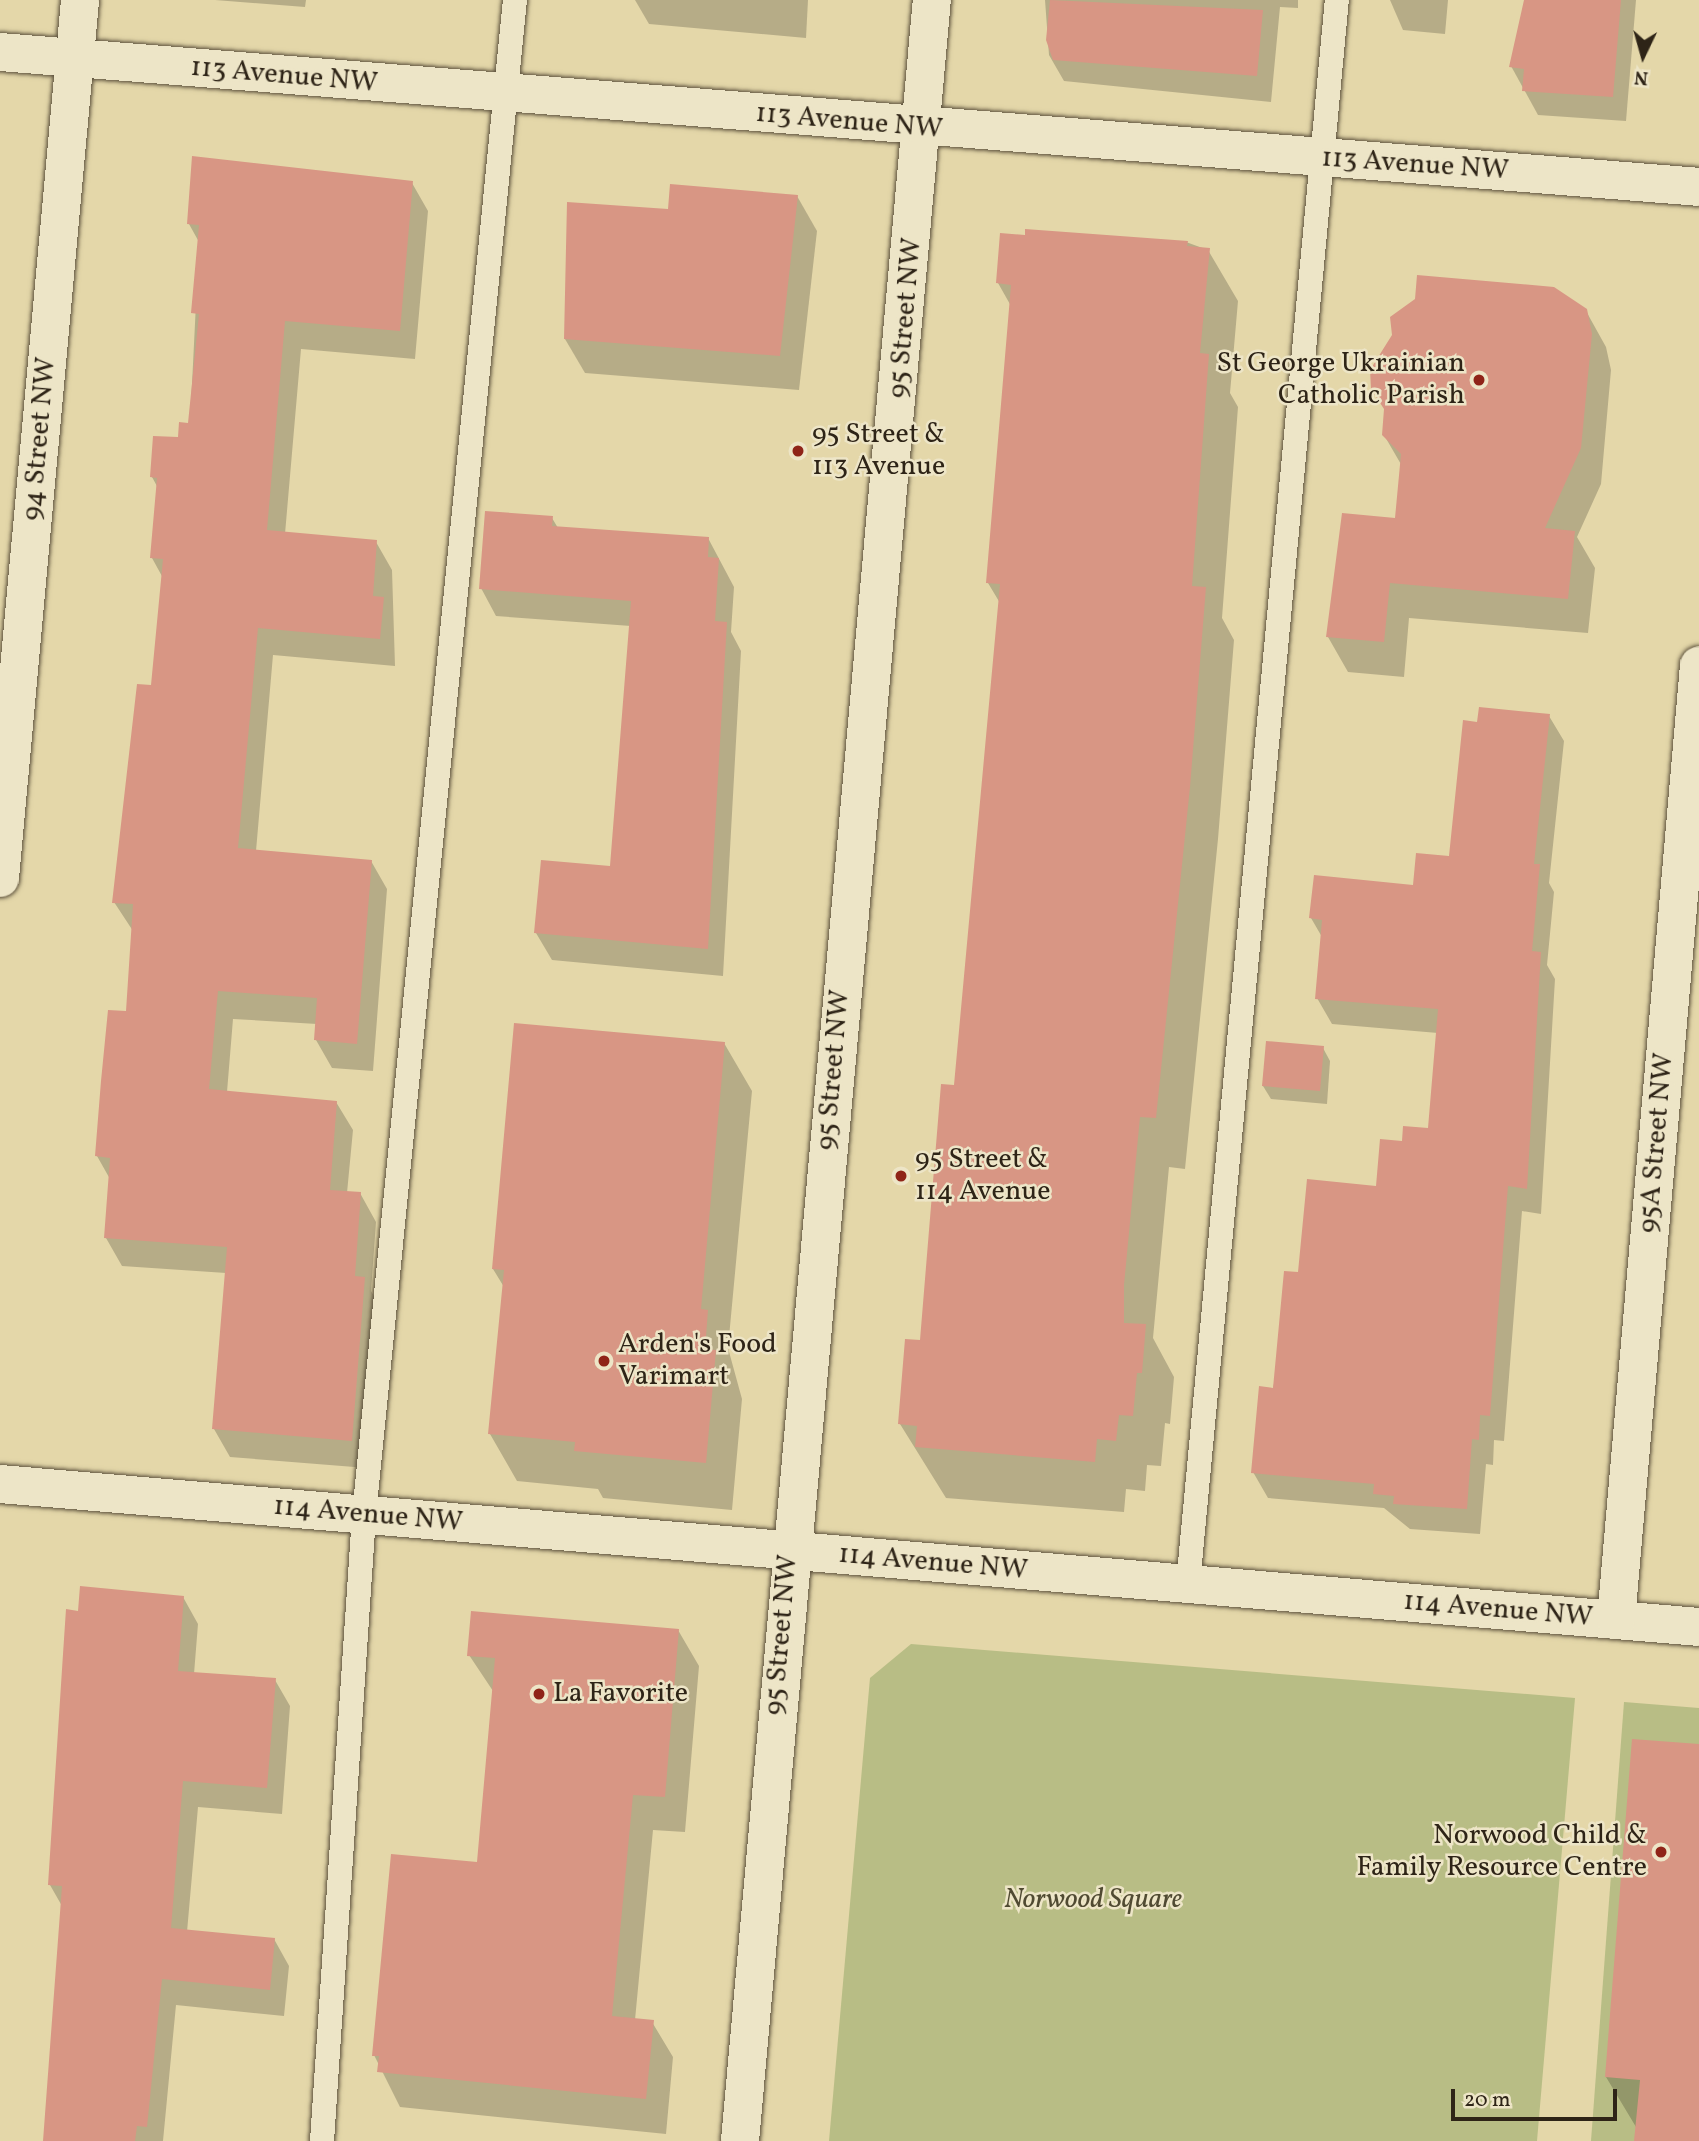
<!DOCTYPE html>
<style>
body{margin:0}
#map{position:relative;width:1699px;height:2141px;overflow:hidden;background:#e4d7a9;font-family:Vollkorn,serif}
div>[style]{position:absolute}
.green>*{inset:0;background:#b8bd85}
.shadow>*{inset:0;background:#0003}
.building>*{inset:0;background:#d89684}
.roads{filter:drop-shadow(0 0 2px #5c513c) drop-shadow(0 0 2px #5c513c)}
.lane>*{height:24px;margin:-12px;padding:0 12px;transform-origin:12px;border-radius:12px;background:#ede5c7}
.street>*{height:38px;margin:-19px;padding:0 19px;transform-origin:19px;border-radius:19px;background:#ede5c7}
.secondary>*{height:38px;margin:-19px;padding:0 19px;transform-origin:19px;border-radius:19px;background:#ede5c7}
.dots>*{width:19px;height:19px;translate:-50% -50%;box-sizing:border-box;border:4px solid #ede5c7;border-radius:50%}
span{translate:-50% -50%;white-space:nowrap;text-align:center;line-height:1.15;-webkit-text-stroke:5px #ede5c7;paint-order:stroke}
.street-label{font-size:28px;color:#2e2417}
.poi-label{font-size:28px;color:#2e2417}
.right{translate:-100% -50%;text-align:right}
.left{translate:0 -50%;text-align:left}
.park-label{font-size:28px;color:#504a32;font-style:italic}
.north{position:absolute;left:1608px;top:21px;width:70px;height:70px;-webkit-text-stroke:5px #ede5c7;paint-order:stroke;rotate:185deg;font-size:19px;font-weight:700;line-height:28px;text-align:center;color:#2e2417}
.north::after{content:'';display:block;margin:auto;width:24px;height:32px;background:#2e2417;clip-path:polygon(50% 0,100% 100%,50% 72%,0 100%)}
.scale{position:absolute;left:1451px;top:2089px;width:166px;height:32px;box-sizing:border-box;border:4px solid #2e2417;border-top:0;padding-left:9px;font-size:21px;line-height:24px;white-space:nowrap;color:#2e2417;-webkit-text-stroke:5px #ede5c7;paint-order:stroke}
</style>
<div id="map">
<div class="green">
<i style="clip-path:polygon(911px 1644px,1575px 1698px,1537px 2141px,829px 2141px,870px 1678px)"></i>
<i style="clip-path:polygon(1624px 1702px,1699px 1708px,1699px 2141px,1591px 2141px)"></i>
</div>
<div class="shadow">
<i style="clip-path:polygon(215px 0,306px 0,305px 7px)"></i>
<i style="clip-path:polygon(635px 0,808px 0,806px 38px,649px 24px)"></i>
<i style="clip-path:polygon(1045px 0,1298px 0,1298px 8px,1280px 7px,1271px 102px,1064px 81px,1049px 55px)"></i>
<i style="clip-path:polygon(1390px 0,1448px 0,1445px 34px,1403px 30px)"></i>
<i style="clip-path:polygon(1525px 0,1636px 0,1626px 121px,1538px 115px,1511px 66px)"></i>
<i style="clip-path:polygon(412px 183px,428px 211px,415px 359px,301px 349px,285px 534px,376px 542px,392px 570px,395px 666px,273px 655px,256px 851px,371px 861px,387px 889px,373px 1071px,332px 1068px,316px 1040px,317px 1024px,233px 1019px,227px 1092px,336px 1102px,353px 1130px,347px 1193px,360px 1193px,376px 1222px,371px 1291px,380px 1306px,367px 1468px,230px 1457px,214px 1429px,226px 1273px,122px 1266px,106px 1238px,110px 1179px,97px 1156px,127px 1013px,133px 931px,114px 902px,153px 687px,163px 578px,152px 558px,158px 488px,152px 477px,190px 425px,199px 242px,189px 224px)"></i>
<i style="clip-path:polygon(797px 196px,817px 231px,799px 390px,585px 373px,565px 339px,669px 211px)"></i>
<i style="clip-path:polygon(1186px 242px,1208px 250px,1238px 301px,1230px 393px,1238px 407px,1222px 618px,1234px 640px,1218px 839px,1185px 1169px,1169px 1167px,1153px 1338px,1174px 1377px,1170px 1424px,1165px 1423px,1161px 1466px,1147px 1465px,1145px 1491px,1126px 1489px,1124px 1512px,946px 1498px,900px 1424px,921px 1342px,956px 1087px,1000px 603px,988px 583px,1011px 306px,998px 283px)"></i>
<i style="clip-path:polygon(1586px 311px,1606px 347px,1611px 370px,1601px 484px,1577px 537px,1595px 568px,1588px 633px,1409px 618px,1404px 677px,1348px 672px,1328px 637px,1397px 520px,1402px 466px,1384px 435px)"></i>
<i style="clip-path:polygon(552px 518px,558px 528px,708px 538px,734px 587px,731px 632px,741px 651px,723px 976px,552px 960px,536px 933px,612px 868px,631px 626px,496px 616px,481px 588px)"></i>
<i style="clip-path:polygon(1549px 716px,1564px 741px,1549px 883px,1554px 892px,1547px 965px,1555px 979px,1541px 1214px,1522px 1211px,1504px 1441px,1494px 1440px,1493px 1465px,1486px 1464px,1480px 1534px,1410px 1529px,1384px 1508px,1268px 1498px,1253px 1472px,1300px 1274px,1377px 1188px,1403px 1143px,1430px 1130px,1438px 1033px,1332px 1024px,1317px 998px,1322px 937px,1311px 918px,1415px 887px,1451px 858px,1479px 724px)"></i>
<i style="clip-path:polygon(724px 1043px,752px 1091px,728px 1348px,742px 1399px,732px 1510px,603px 1498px,598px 1489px,517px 1481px,490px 1434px,504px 1287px,493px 1269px)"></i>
<i style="clip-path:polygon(1323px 1048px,1330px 1061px,1327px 1104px,1271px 1099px,1263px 1086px)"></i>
<i style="clip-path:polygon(183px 1597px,198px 1624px,194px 1674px,275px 1680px,290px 1706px,282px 1814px,198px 1807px,187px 1932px,274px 1939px,289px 1966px,284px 2016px,176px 2005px,163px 2141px,44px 2141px,62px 1906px,50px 1885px,80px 1612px)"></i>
<i style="clip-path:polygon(678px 1630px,699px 1666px,685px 1832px,653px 1830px,635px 2020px,652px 2022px,673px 2057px,666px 2134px,400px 2107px,374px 2055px,478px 1863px,493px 1691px,469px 1655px)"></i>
<i style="clip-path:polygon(1699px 1746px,1699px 2141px,1636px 2141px,1636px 2127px,1606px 2077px)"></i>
</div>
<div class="building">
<i style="clip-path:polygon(1050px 0,1263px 10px,1257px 76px,1053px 60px,1046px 40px)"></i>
<i style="clip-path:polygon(1524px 0,1621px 0,1613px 97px,1522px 91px,1524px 69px,1509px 67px)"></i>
<i style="clip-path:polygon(192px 156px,413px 181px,400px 331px,285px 321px,267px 530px,377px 540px,373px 596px,384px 597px,380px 639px,258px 628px,238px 848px,372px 860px,357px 1044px,314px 1040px,317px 998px,218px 991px,209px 1089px,337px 1101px,330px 1190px,361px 1192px,355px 1276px,365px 1277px,352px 1441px,212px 1429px,227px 1247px,104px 1238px,110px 1158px,95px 1156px,101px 1081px,108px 1010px,126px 1011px,133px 904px,112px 903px,137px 684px,151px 685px,163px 559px,150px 558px,157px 478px,150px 477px,153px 436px,178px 437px,179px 422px,188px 423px,199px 314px,191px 313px,199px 225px,187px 224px)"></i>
<i style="clip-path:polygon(670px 184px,798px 195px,780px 356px,564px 339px,567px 202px,668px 209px)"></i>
<i style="clip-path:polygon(1025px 229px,1188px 241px,1187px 246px,1210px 248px,1200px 353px,1209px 354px,1192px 586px,1206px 587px,1190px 787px,1156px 1118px,1140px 1117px,1124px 1285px,1124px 1323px,1146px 1324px,1142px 1373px,1137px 1373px,1133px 1416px,1119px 1415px,1116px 1441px,1097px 1439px,1095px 1462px,915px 1447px,917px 1426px,898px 1424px,905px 1339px,920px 1340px,941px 1084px,954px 1085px,1000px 584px,986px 583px,1011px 285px,996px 283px,1000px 233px,1025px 235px)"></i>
<i style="clip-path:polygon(1417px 275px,1554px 287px,1587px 309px,1592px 334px,1581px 448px,1545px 528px,1575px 531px,1568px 599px,1390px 583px,1384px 642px,1326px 637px,1342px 513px,1395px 518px,1401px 454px,1382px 435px,1384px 409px,1371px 389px,1370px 370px,1392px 335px,1390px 317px,1415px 299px)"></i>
<i style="clip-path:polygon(485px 511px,553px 516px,552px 526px,709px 537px,708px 557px,719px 558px,715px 621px,727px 622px,708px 949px,534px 933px,541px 860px,610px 866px,631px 601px,479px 589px)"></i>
<i style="clip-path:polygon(1479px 707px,1550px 714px,1534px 864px,1540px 864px,1532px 951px,1541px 952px,1527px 1189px,1508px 1186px,1490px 1416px,1480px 1415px,1479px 1440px,1472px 1439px,1467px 1509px,1393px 1504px,1394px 1496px,1373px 1494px,1374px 1484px,1251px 1473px,1259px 1386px,1273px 1388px,1284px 1271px,1298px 1272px,1307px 1179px,1376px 1186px,1380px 1139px,1402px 1141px,1403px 1126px,1428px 1128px,1438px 1009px,1315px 999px,1322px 920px,1309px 918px,1314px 875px,1413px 885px,1416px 853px,1449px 856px,1463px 720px,1477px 722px)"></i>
<i style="clip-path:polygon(514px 1023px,725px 1042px,701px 1309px,708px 1310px,705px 1349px,716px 1350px,706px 1463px,574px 1451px,575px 1442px,488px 1434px,504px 1270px,492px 1269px)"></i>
<i style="clip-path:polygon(1266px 1041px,1324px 1046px,1320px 1091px,1262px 1086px)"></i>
<i style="clip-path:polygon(80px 1586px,184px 1596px,178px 1671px,276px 1678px,267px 1788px,183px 1781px,171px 1928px,275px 1938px,270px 1990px,162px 1979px,147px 2127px,137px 2126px,135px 2141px,43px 2141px,62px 1886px,48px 1885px,63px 1654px,66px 1609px,78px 1611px)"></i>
<i style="clip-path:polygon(471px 1611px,679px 1629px,665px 1797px,633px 1795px,612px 2016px,654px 2020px,646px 2099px,377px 2072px,379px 2056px,372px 2056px,391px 1854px,477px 1862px,495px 1658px,467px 1656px)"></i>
<i style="clip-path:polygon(1632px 1739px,1699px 1744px,1699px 2141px,1634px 2141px,1640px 2080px,1605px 2077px)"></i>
</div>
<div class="roads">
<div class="lane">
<i style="left:1188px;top:1584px;width:1591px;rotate:-84.63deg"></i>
<i style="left:322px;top:2141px;width:627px;rotate:-86.16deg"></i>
<i style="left:364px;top:1515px;width:1523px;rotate:-84.31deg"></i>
</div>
<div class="street">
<i style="left:0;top:52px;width:1704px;rotate:4.54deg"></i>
<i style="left:0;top:878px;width:882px;rotate:-84.79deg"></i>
<i style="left:0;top:1484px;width:1705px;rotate:4.81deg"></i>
<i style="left:1616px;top:1620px;width:958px;rotate:-85.03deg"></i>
</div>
<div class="secondary">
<i style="left:740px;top:2141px;width:2150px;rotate:-84.88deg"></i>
</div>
</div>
<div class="dots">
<i style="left:1479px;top:380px;background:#8f2418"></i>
<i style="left:798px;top:451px;background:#8f2418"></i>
<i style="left:901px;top:1176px;background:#8f2418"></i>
<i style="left:604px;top:1361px;background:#8f2418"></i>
<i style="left:539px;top:1694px;background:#8f2418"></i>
<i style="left:1661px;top:1852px;background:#8f2418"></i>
</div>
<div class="street-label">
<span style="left:284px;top:76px;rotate:5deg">113 Avenue NW</span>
<span style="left:849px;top:122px;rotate:5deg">113 Avenue NW</span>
<span style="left:1415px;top:165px;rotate:4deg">113 Avenue NW</span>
<span style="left:906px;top:318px;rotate:-85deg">95 Street NW</span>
<span style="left:40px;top:439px;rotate:-85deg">94 Street NW</span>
<span style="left:834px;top:1070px;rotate:-85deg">95 Street NW</span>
<span style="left:1657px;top:1143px;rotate:-85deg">95A Street NW</span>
<span style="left:368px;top:1515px;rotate:5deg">114 Avenue NW</span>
<span style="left:933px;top:1563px;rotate:5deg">114 Avenue NW</span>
<span style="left:1498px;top:1610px;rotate:5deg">114 Avenue NW</span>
<span style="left:782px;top:1635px;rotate:-85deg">95 Street NW</span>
</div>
<div class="poi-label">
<span class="right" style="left:1465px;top:380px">St George Ukrainian<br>Catholic Parish</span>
<span class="left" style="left:812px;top:451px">95 Street &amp;<br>113 Avenue</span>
<span class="left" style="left:915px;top:1176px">95 Street &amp;<br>114 Avenue</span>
<span class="left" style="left:618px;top:1361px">Arden's Food<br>Varimart</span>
<span class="left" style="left:553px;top:1694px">La Favorite</span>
<span class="right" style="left:1647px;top:1852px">Norwood Child &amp;<br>Family Resource Centre</span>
</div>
<div class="park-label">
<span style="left:1093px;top:1900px">Norwood Square</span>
</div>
<div class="north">N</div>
<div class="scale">20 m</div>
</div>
